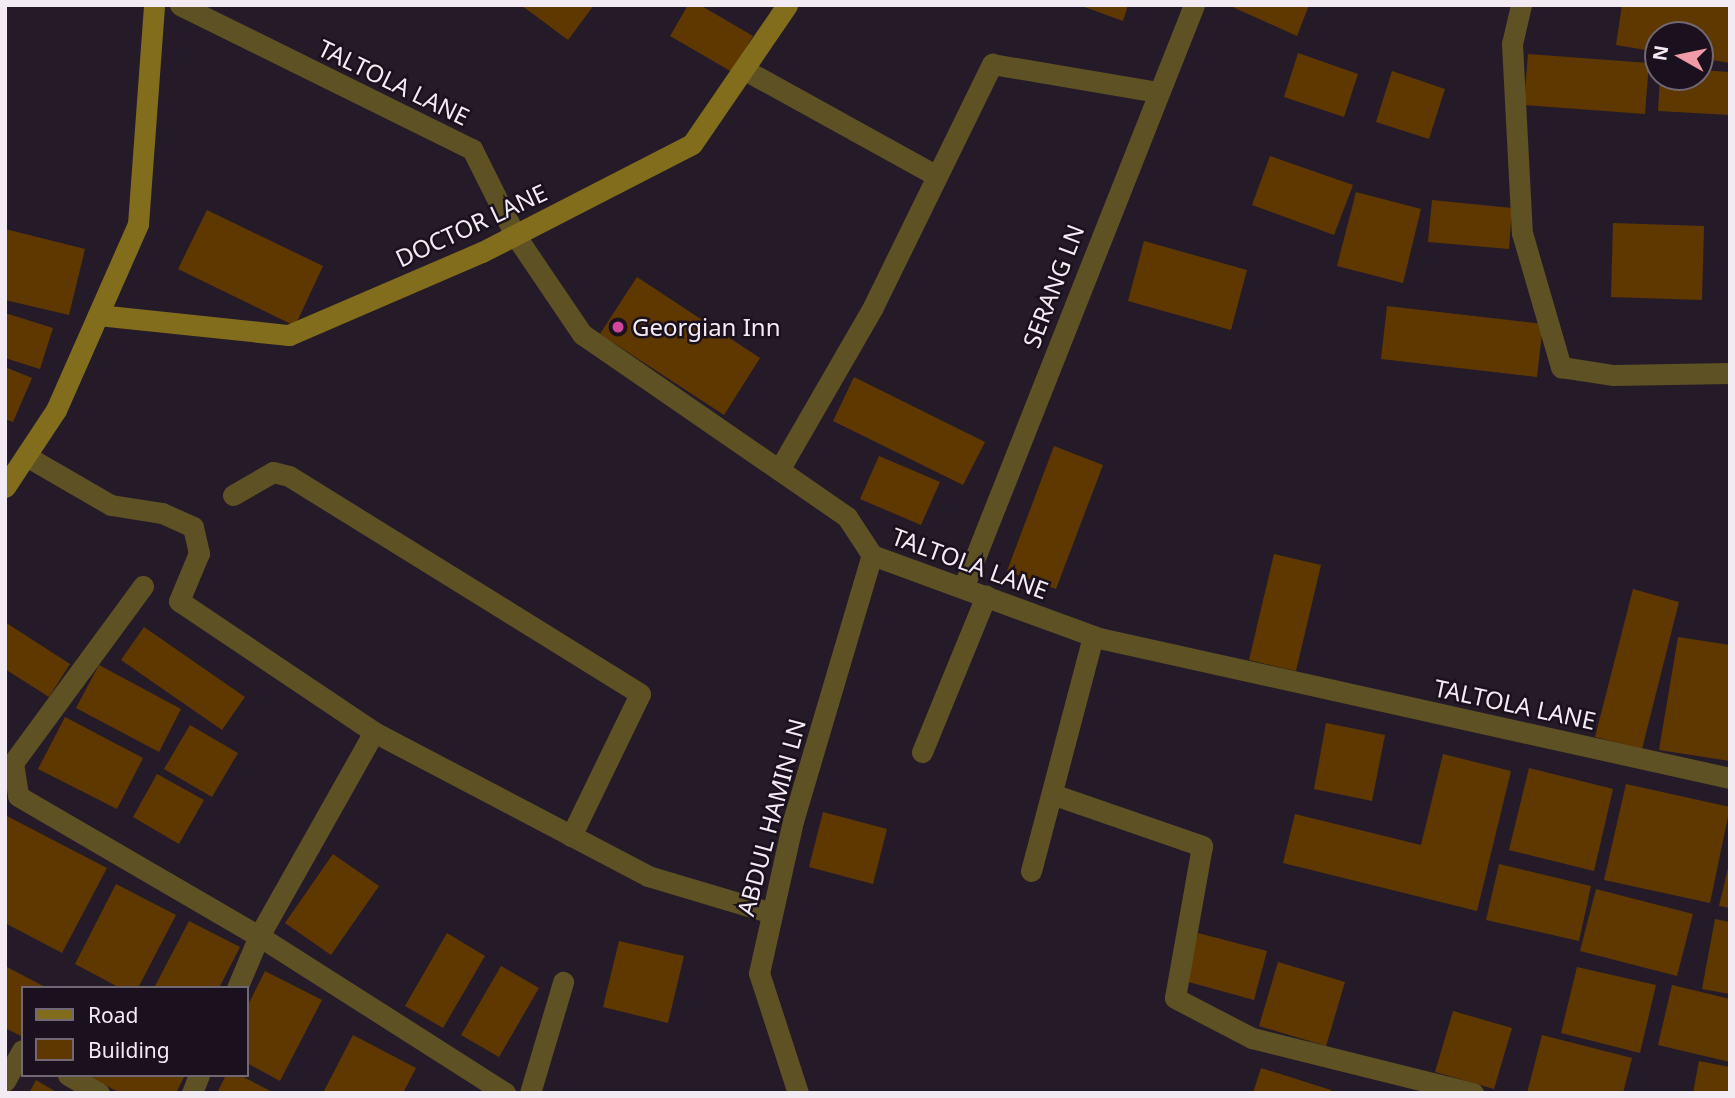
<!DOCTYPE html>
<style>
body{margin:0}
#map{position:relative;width:1735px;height:1098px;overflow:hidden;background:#251b28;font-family:"Noto Sans",sans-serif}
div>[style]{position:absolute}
.building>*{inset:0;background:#5f3800}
.street>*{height:21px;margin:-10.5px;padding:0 10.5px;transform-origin:10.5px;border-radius:10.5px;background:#5e5124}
.secondary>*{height:21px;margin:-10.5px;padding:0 10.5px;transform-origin:10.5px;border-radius:10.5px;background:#826d1d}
.dots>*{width:19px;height:19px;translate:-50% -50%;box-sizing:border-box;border:4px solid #1b111e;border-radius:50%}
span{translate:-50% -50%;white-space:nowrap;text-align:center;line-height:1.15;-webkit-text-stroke:5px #1b111e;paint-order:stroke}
.street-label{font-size:24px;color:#f2ebf4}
.poi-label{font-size:24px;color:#f2ebf4}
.left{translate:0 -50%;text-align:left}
.frame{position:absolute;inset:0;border:7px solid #f2ebf4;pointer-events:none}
.legend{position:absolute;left:21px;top:986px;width:228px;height:91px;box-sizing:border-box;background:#1b111e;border:2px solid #716874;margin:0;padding:9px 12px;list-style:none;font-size:21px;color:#f2ebf4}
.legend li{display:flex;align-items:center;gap:14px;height:35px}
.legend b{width:35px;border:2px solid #716874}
.north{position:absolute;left:1644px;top:21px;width:70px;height:70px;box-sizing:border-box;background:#1b111e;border:2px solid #716874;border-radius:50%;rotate:279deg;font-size:19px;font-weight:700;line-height:28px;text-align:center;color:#f2ebf4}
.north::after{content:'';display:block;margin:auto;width:24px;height:32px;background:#f39aa8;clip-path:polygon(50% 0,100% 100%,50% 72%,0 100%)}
</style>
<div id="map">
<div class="building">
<i style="clip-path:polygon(521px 5px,594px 5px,568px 40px)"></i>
<i style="clip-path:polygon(688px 5px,700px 5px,753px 36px,732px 72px,670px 36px)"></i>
<i style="clip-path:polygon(1079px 5px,1128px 5px,1123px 21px)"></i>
<i style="clip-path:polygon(1228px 5px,1309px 5px,1297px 36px)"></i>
<i style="clip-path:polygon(1622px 5px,1730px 5px,1730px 63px,1700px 58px,1700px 35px,1658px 35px,1658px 52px,1616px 45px)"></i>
<i style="clip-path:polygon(1298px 53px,1358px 74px,1344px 117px,1284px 97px)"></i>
<i style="clip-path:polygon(1528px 54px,1649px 63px,1645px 114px,1524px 105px)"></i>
<i style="clip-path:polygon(1700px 70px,1730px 72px,1730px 115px,1658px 111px,1660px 77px,1700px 77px)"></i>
<i style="clip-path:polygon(1392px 71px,1445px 89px,1429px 139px,1376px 122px)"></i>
<i style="clip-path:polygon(1270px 156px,1353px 185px,1334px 235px,1252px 205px)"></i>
<i style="clip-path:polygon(1356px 192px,1421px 209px,1403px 283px,1337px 266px)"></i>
<i style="clip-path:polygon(1432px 200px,1512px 208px,1509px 249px,1428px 242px)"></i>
<i style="clip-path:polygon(207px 210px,323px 266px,295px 326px,178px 269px)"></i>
<i style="clip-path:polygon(1613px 223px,1704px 226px,1702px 300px,1611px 297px)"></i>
<i style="clip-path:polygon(5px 229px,85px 249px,69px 315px,5px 300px)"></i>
<i style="clip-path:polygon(1144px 241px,1247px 270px,1231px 330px,1128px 301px)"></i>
<i style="clip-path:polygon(637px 277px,760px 358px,724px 415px,600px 334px)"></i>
<i style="clip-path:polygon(1387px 306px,1543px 324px,1537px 377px,1381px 359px)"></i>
<i style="clip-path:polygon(5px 313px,53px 328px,40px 369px,5px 358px)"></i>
<i style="clip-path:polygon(5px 367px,32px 378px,13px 422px,5px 419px)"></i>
<i style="clip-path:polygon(854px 377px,985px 442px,963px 485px,833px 421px)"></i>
<i style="clip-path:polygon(1054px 446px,1103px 465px,1056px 589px,1007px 571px)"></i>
<i style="clip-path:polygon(879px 456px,940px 482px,921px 525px,860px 499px)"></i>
<i style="clip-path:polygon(1274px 554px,1321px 565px,1296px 671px,1249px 660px)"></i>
<i style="clip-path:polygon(1633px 589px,1679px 602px,1642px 749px,1595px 737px)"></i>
<i style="clip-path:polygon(5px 622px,70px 664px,49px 697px,5px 669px)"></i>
<i style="clip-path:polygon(144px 627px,245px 697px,222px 730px,121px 660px)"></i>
<i style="clip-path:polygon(1678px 637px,1730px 645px,1730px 761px,1659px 750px)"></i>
<i style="clip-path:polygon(99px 665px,181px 709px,159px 752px,76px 708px)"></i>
<i style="clip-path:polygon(65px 717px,143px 758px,117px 809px,38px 769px)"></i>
<i style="clip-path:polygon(1326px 723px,1385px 735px,1372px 801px,1314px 789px)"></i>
<i style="clip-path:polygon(190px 725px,238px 753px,212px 797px,164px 769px)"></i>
<i style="clip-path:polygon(1443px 754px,1511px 771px,1477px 911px,1283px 863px,1295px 814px,1421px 845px)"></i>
<i style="clip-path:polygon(1529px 768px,1613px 789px,1594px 871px,1509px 850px)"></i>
<i style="clip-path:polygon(157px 774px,204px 800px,179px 844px,133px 817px)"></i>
<i style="clip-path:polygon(1626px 784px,1730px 807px,1710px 903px,1604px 880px)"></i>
<i style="clip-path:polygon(823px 812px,887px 829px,873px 884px,809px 867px)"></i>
<i style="clip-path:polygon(5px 815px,107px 868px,62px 953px,5px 923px)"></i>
<i style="clip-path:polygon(333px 854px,379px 886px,331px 955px,285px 923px)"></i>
<i style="clip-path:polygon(1499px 864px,1591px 886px,1579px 941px,1486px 920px)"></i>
<i style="clip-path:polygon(1729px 864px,1730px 864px,1730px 908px,1719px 906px)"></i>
<i style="clip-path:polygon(116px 884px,176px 915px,138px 988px,120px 988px,75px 964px)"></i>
<i style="clip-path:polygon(1596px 889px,1693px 914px,1677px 976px,1580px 951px)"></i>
<i style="clip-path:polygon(1715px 919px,1730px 922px,1730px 994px,1702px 989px)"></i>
<i style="clip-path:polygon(189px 921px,240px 947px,219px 988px,154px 988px)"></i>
<i style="clip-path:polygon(447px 933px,485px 956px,443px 1028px,405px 1006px)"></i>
<i style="clip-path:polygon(1198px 933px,1267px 951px,1254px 1000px,1185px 981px)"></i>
<i style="clip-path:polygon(619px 941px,684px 956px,668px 1023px,603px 1007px)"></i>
<i style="clip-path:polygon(1278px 962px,1345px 982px,1326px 1046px,1259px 1026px)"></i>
<i style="clip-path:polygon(5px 966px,47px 988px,23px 988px,23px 1037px,5px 1028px)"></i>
<i style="clip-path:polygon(501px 966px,539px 988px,499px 1057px,461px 1035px)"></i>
<i style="clip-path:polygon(1577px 967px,1656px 985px,1640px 1053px,1561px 1033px)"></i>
<i style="clip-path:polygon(265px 971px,322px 1000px,280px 1081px,247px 1063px,247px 1007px)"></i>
<i style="clip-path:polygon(1672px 985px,1730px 999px,1730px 1062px,1658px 1045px)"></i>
<i style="clip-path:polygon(1453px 1011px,1512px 1028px,1494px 1089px,1435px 1072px)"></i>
<i style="clip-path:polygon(353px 1035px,416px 1068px,403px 1093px,323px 1093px)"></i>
<i style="clip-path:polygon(1542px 1035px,1632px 1058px,1623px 1093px,1527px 1093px)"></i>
<i style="clip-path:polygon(1699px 1061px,1730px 1067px,1730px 1093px,1693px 1093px)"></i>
<i style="clip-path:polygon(1261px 1068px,1331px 1090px,1330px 1093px,1253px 1093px)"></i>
<i style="clip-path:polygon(87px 1075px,185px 1075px,176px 1093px,120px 1093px)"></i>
<i style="clip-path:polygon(226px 1075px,240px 1075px,274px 1093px,217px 1093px)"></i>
<i style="clip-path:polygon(36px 1080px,58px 1093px,29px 1093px)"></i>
</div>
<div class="street">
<i style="left:180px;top:5px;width:326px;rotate:26.3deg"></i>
<i style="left:472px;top:149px;width:96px;rotate:63.4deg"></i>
<i style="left:515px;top:235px;width:120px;rotate:55.9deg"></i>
<i style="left:582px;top:334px;width:322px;rotate:34.6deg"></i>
<i style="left:847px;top:517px;width:45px;rotate:56.7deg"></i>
<i style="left:872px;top:555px;width:242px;rotate:20.1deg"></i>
<i style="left:1099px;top:638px;width:646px;rotate:12.51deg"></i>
<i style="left:1521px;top:5px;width:40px;rotate:103deg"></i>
<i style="left:1512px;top:44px;width:189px;rotate:87deg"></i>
<i style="left:1522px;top:233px;width:140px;rotate:73.8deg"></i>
<i style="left:1561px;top:367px;width:53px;rotate:8.7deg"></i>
<i style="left:1613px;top:375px;width:117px;rotate:-1deg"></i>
<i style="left:745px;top:70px;width:219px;rotate:28.9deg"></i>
<i style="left:26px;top:456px;width:98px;rotate:30deg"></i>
<i style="left:111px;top:505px;width:52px;rotate:8.9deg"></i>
<i style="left:162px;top:513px;width:34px;rotate:24deg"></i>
<i style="left:193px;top:527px;width:27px;rotate:77deg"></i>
<i style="left:199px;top:553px;width:52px;rotate:112.6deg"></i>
<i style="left:179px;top:601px;width:235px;rotate:33.9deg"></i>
<i style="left:374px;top:732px;width:310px;rotate:27.7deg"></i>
<i style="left:648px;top:876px;width:129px;rotate:16.6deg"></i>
<i style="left:779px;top:470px;width:188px;rotate:-60deg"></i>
<i style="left:873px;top:307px;width:271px;rotate:-63.9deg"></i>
<i style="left:992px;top:64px;width:167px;rotate:9.6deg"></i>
<i style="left:233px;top:495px;width:46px;rotate:-29.9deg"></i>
<i style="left:273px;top:472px;width:16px;rotate:14deg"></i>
<i style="left:289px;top:476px;width:413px;rotate:31.8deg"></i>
<i style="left:640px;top:694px;width:158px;rotate:115.9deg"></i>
<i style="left:143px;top:586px;width:220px;rotate:126.3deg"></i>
<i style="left:13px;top:763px;width:33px;rotate:81deg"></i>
<i style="left:18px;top:796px;width:279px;rotate:30.2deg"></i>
<i style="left:259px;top:936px;width:292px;rotate:32.5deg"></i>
<i style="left:963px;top:588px;width:627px;rotate:-68.39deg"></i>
<i style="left:922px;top:752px;width:169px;rotate:-67.7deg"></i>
<i style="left:1052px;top:794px;width:159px;rotate:19.1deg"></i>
<i style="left:1202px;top:846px;width:154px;rotate:100.1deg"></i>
<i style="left:1175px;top:998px;width:87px;rotate:27.5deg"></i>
<i style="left:1252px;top:1038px;width:228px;rotate:14deg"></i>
<i style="left:1031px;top:871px;width:243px;rotate:-75.2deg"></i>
<i style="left:237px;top:988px;width:56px;rotate:-67.1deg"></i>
<i style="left:259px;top:936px;width:234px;rotate:-60.6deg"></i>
<i style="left:68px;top:1075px;width:36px;rotate:30deg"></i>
<i style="left:5px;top:1081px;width:35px;rotate:-61deg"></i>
<i style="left:192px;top:1093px;width:19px;rotate:-69deg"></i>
<i style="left:530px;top:1093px;width:116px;rotate:-73.4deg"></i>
<i style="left:798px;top:1093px;width:126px;rotate:-108deg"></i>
<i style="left:759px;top:973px;width:156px;rotate:-77.4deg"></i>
<i style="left:793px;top:821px;width:277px;rotate:-73.5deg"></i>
</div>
<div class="secondary">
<i style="left:98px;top:315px;width:192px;rotate:6deg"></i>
<i style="left:289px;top:335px;width:210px;rotate:-23.3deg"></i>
<i style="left:482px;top:252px;width:236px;rotate:-27.2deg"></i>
<i style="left:692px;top:144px;width:168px;rotate:-55.6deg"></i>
<i style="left:5px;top:487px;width:92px;rotate:-56.5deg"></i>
<i style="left:56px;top:410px;width:203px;rotate:-66.2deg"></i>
<i style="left:138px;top:224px;width:220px;rotate:-85.8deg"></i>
</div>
<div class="dots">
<i style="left:618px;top:327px;background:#d1479c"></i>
</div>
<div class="street-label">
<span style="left:394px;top:82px;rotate:26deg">TALTOLA LANE</span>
<span style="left:471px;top:225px;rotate:-25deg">DOCTOR LANE</span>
<span style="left:1053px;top:286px;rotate:-69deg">SERANG LN</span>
<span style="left:970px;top:563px;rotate:20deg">TALTOLA LANE</span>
<span style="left:1515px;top:704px;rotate:12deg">TALTOLA LANE</span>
<span style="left:771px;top:817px;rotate:-75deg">ABDUL HAMIN LN</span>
</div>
<div class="poi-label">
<span class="left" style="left:632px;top:327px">Georgian Inn</span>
</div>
<div class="frame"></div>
<ul class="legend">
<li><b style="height:9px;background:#826d1d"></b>Road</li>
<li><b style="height:19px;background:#5f3800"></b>Building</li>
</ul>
<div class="north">N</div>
</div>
